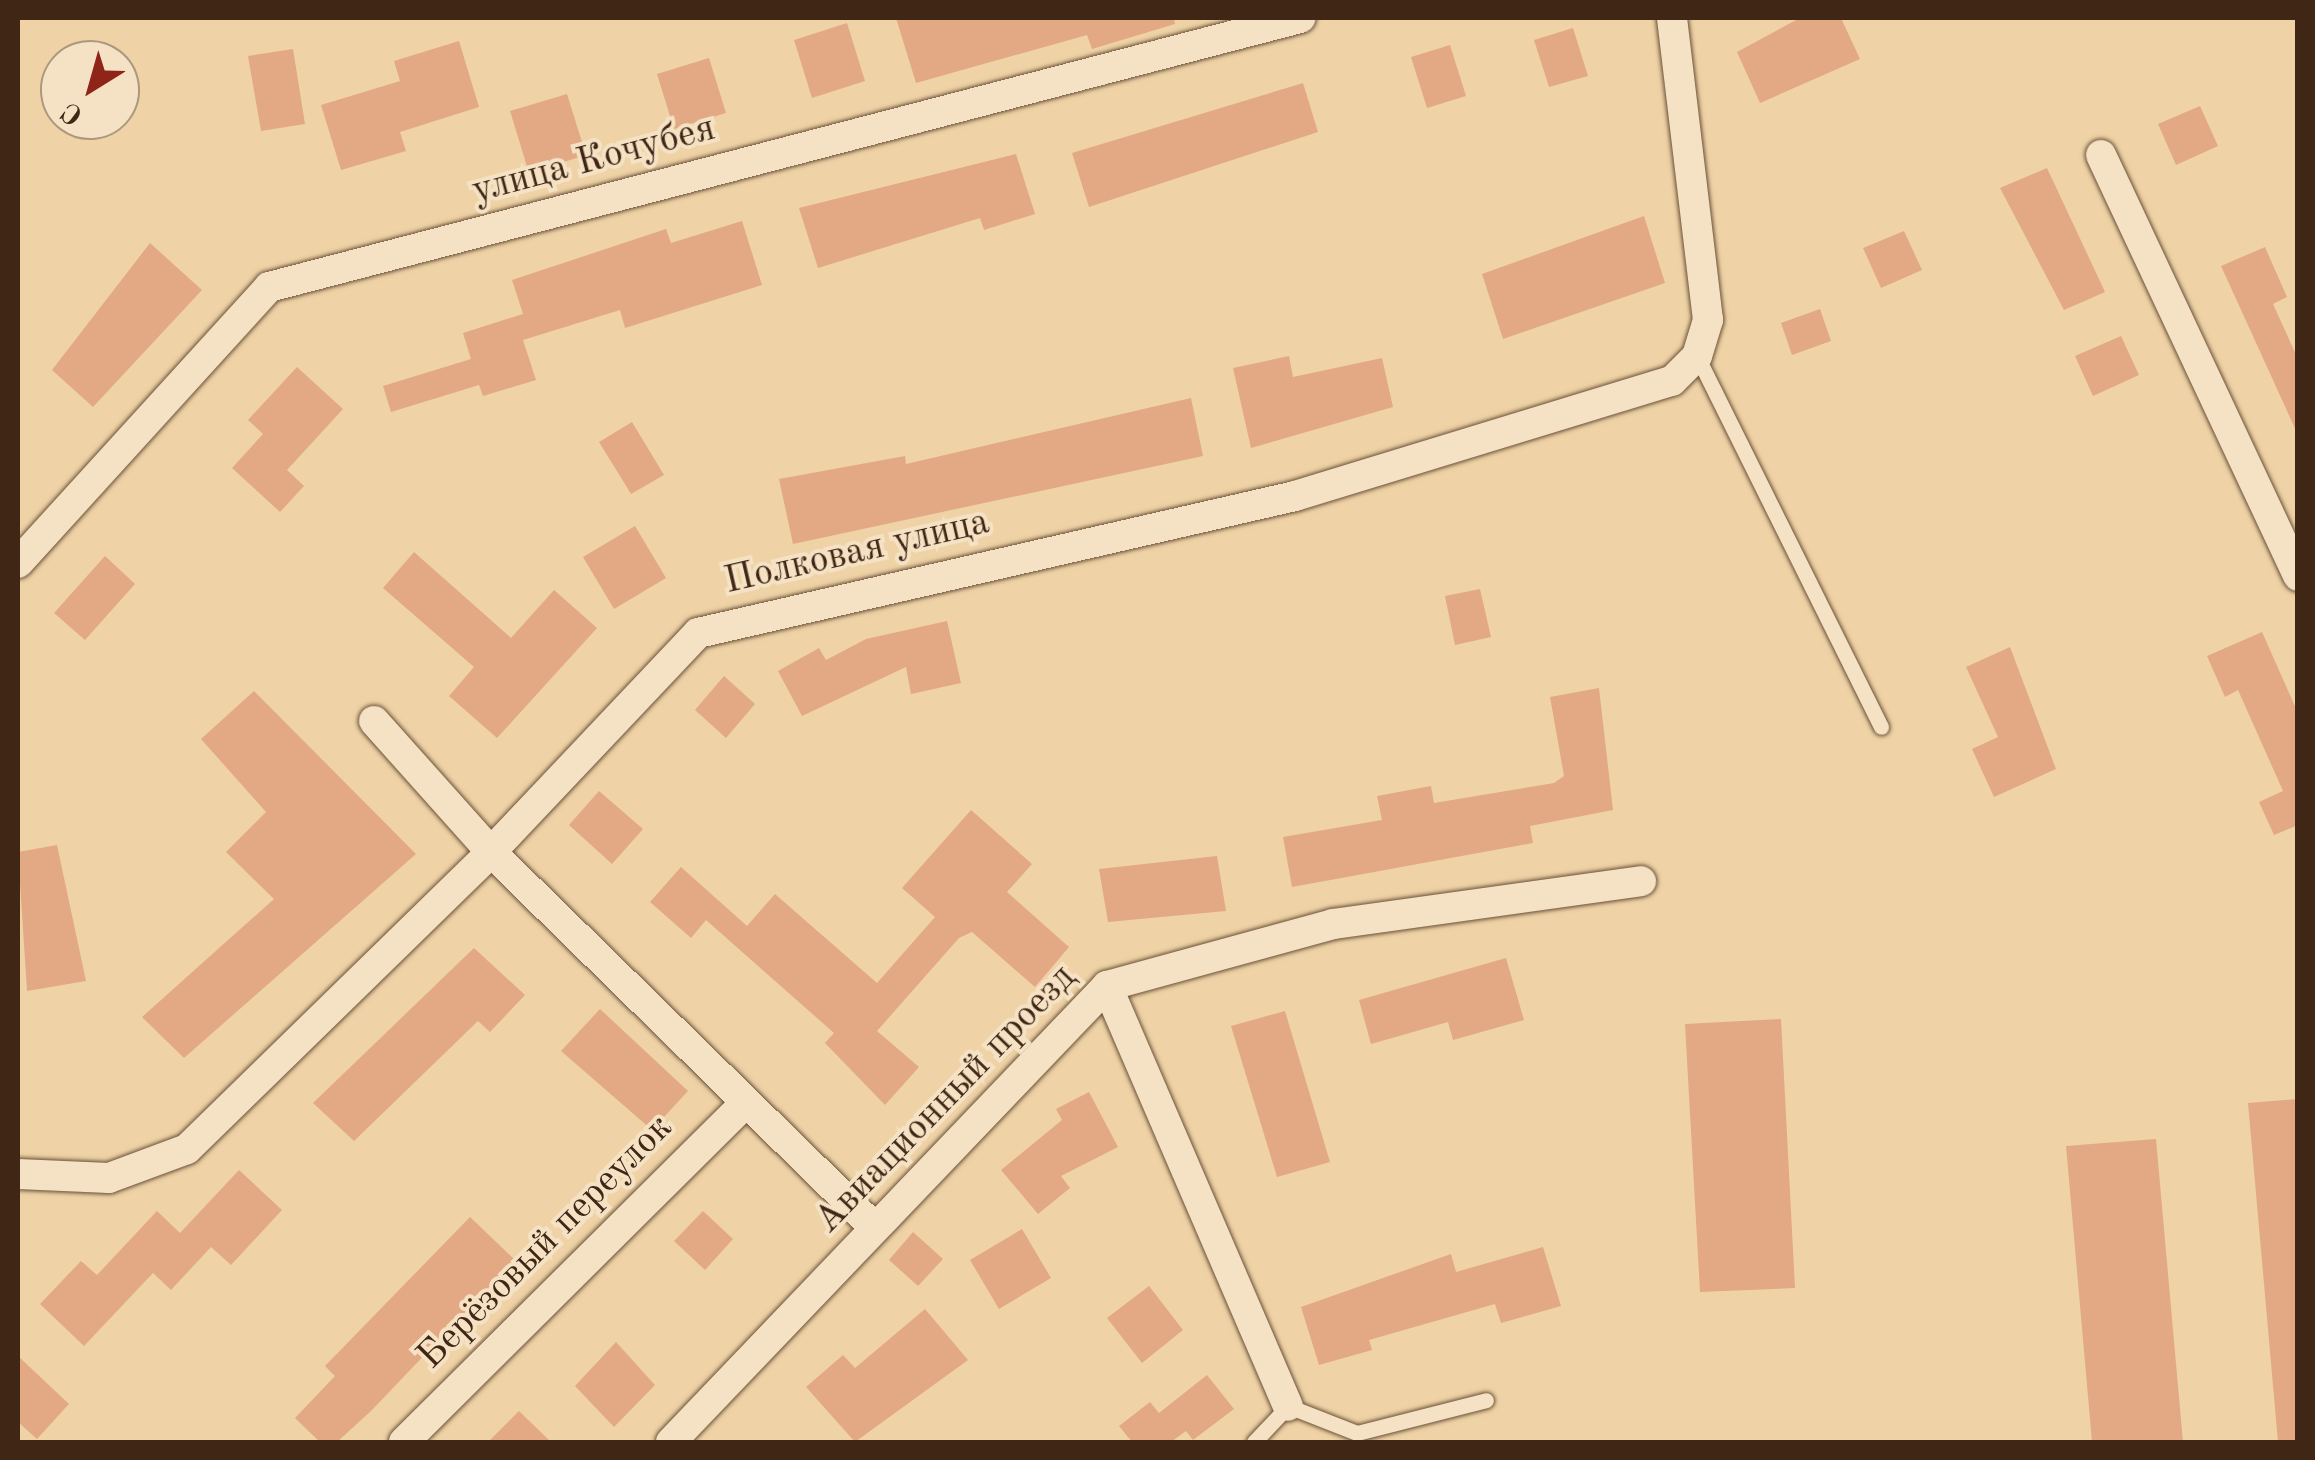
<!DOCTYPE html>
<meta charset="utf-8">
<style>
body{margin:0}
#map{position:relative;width:2315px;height:1460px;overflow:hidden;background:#efd3a6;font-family:"Old Standard TT",serif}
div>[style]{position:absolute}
.building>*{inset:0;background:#e2a984}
.roads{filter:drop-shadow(0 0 2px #6b5139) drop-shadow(0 0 2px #6b5139)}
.service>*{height:15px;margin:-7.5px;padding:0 7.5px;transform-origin:7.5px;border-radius:7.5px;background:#f5e2c5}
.minor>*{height:30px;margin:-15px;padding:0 15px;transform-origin:15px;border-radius:15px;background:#f5e2c5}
span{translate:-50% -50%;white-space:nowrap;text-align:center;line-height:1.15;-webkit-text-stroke:8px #f5e2c5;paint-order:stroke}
.street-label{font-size:38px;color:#3f2615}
.frame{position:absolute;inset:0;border:20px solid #3f2615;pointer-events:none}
.north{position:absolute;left:40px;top:40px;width:100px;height:100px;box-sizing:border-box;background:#f5e2c5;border:2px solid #ac977f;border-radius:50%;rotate:217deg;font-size:28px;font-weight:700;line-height:40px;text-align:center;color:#3f2615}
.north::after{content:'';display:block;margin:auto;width:35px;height:45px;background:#8f2418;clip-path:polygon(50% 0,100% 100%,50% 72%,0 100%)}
</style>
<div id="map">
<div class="building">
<i style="clip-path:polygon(896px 18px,1174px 18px,1175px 24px,1092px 49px,1087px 35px,916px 83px)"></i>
<i style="clip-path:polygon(1800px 18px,1841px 18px,1860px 59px,1760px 103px,1737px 52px)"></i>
<i style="clip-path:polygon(847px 23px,865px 81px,812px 98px,794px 40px)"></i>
<i style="clip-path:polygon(1573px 28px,1588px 76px,1549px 87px,1534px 40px)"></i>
<i style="clip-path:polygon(459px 41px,479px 107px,400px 132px,406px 151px,341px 170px,321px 105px,400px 81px,394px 61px)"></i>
<i style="clip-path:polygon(1450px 45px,1466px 96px,1427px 108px,1411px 57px)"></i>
<i style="clip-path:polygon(293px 49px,305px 124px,261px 131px,248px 56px)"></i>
<i style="clip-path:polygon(709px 58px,726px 113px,674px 129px,657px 74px)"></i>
<i style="clip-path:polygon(1303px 83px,1318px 132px,1089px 207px,1072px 153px)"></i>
<i style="clip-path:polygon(567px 94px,586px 155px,529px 173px,510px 111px)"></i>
<i style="clip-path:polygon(2200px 106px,2218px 146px,2176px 165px,2158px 124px)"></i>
<i style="clip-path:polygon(1016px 154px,1035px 214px,984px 230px,980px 218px,818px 268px,799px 208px)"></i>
<i style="clip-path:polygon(2047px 168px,2105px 292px,2064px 310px,2000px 188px)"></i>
<i style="clip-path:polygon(1644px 216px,1665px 283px,1503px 339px,1482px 274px)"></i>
<i style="clip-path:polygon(742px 221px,762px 285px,625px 328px,620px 310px,523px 340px,536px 380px,483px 396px,479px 385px,391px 412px,383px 386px,471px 359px,463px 333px,523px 314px,512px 280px,666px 229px,671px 243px)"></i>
<i style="clip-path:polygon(1904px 231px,1922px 270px,1881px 288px,1863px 248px)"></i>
<i style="clip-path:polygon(150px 243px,202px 290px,93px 407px,52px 370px)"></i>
<i style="clip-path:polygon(2265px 247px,2287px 297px,2273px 304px,2298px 359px,2298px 435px,2221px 266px)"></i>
<i style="clip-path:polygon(1820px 309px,1831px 341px,1792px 355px,1781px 323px)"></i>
<i style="clip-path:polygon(2121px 336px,2139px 375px,2093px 396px,2075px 356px)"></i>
<i style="clip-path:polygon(1289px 356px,1293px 377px,1382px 358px,1393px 407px,1251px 448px,1233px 368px)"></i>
<i style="clip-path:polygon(297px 367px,343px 409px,287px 470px,304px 486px,280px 512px,232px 468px,263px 434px,248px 420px)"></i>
<i style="clip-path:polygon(1191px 398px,1203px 456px,793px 544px,779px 479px,905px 456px,906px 464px)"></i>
<i style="clip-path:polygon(632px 422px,664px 475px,631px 494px,599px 442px)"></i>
<i style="clip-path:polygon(635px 526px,666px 578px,614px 609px,583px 557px)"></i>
<i style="clip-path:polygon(414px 552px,511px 638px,554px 590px,597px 628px,497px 738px,449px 696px,474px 667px,383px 588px)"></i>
<i style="clip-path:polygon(105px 556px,135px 584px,85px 640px,54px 613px)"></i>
<i style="clip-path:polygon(1480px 589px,1491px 637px,1455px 645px,1445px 596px)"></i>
<i style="clip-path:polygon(947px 621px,961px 683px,911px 694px,906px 667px,802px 716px,778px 671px,819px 648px,826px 660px,866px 639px)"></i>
<i style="clip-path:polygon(2262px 632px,2298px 713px,2298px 825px,2274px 835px,2259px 802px,2283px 791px,2238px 690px,2225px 697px,2207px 656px)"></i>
<i style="clip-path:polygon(2010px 647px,2056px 769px,1994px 797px,1972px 749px,1998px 737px,1966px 667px)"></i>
<i style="clip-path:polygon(724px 676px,755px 704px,726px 738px,695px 710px)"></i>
<i style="clip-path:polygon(1599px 688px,1613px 810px,1530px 826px,1533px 843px,1292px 887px,1283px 837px,1382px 820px,1377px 796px,1431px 786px,1434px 803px,1554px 783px,1564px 776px,1550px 697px)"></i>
<i style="clip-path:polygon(254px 691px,416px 854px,184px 1058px,142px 1017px,274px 899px,226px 852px,266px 812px,201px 739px)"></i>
<i style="clip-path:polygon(599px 791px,643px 829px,612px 864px,569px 825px)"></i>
<i style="clip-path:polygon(971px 810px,1032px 864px,1007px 892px,1069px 947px,1035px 987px,972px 932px,959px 938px,877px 1031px,919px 1067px,885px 1105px,825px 1043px,834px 1033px,706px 920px,691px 938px,650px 902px,681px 867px,747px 926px,775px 894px,877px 983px,935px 917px,902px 888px)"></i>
<i style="clip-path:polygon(57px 845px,86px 981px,27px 991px,18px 852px)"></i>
<i style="clip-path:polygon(1217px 856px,1226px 911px,1108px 922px,1099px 869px)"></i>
<i style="clip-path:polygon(474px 948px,525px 995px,490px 1032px,478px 1021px,354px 1141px,313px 1103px)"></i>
<i style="clip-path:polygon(1506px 958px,1524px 1020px,1453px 1040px,1448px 1022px,1371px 1044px,1359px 1000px)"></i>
<i style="clip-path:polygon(600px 1009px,688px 1091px,652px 1130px,561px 1051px)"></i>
<i style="clip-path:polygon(1285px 1011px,1330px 1162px,1277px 1177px,1231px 1026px)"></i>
<i style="clip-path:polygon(1781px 1019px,1795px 1288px,1700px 1292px,1685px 1024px)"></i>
<i style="clip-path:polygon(1089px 1092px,1118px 1147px,1061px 1176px,1070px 1188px,1038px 1214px,1001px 1170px,1062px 1120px,1056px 1109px)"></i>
<i style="clip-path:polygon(2298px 1099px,2298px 1442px,2278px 1442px,2248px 1103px)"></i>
<i style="clip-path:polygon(2156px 1139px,2183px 1442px,2092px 1442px,2066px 1146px)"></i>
<i style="clip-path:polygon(239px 1170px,282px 1210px,231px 1265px,211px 1247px,171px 1290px,153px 1273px,84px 1346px,40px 1304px,81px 1261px,97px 1275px,157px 1211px,180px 1233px)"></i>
<i style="clip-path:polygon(703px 1211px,733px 1239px,705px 1270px,674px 1241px)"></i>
<i style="clip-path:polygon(470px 1217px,515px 1260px,371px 1411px,337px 1442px,320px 1442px,295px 1418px,335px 1376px,325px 1366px)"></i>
<i style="clip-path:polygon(1022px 1229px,1051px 1278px,999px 1309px,970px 1260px)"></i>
<i style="clip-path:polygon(913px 1232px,943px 1259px,918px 1286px,889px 1260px)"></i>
<i style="clip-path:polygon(1543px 1247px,1561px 1306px,1501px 1323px,1495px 1304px,1369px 1340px,1372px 1350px,1319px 1365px,1301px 1307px,1451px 1254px,1456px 1272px)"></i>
<i style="clip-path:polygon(1149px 1286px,1183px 1330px,1142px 1363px,1107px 1318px)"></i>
<i style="clip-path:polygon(925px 1309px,968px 1360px,855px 1442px,806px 1387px,843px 1355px,855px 1368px)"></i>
<i style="clip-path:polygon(616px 1342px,655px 1385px,614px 1427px,575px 1386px)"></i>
<i style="clip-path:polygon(18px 1356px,69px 1404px,37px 1439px,18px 1422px)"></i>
<i style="clip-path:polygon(1207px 1375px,1234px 1409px,1193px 1440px,1186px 1431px,1171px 1442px,1132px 1442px,1119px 1426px,1150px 1402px,1159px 1413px)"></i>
<i style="clip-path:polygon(519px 1411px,551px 1442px,488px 1442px)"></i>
</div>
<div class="roads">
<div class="service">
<i style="left:1697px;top:356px;width:414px;rotate:63.6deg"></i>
<i style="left:1254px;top:1442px;width:50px;rotate:-46.6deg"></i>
<i style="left:1288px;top:1406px;width:74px;rotate:21.4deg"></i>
<i style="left:1357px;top:1433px;width:133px;rotate:-14.3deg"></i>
</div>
<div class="minor">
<i style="left:2101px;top:155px;width:465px;rotate:64.9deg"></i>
<i style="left:18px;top:563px;width:373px;rotate:-47.7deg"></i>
<i style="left:269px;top:287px;width:1066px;rotate:-14.62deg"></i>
<i style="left:374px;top:721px;width:176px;rotate:48.2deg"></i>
<i style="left:491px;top:852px;width:533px;rotate:44.39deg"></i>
<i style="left:1107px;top:986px;width:457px;rotate:66.7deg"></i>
<i style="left:18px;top:1174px;width:91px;rotate:2.5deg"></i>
<i style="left:109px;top:1178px;width:83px;rotate:-20.4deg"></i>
<i style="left:187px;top:1149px;width:425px;rotate:-44.3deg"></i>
<i style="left:491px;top:852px;width:301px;rotate:-46.6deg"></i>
<i style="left:698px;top:633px;width:613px;rotate:-12.92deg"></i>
<i style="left:1295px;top:496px;width:394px;rotate:-17deg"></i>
<i style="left:1672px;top:381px;width:35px;rotate:-45deg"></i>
<i style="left:1697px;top:356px;width:38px;rotate:-73deg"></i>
<i style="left:1708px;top:320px;width:304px;rotate:-96.8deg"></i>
<i style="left:404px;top:1442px;width:482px;rotate:-44.8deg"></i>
<i style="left:671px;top:1442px;width:631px;rotate:-46.28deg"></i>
<i style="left:1107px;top:986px;width:234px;rotate:-15.3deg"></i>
<i style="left:1333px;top:924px;width:311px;rotate:-7.9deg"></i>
</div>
</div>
<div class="street-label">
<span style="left:594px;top:161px;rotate:-15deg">улица Кочубея</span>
<span style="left:857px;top:553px;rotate:-13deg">Полковая улица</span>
<span style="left:946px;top:1100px;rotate:-46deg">Авиационный проезд</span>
<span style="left:546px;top:1243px;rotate:-45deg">Берёзовый переулок</span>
</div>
<div class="frame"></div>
<div class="north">С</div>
</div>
